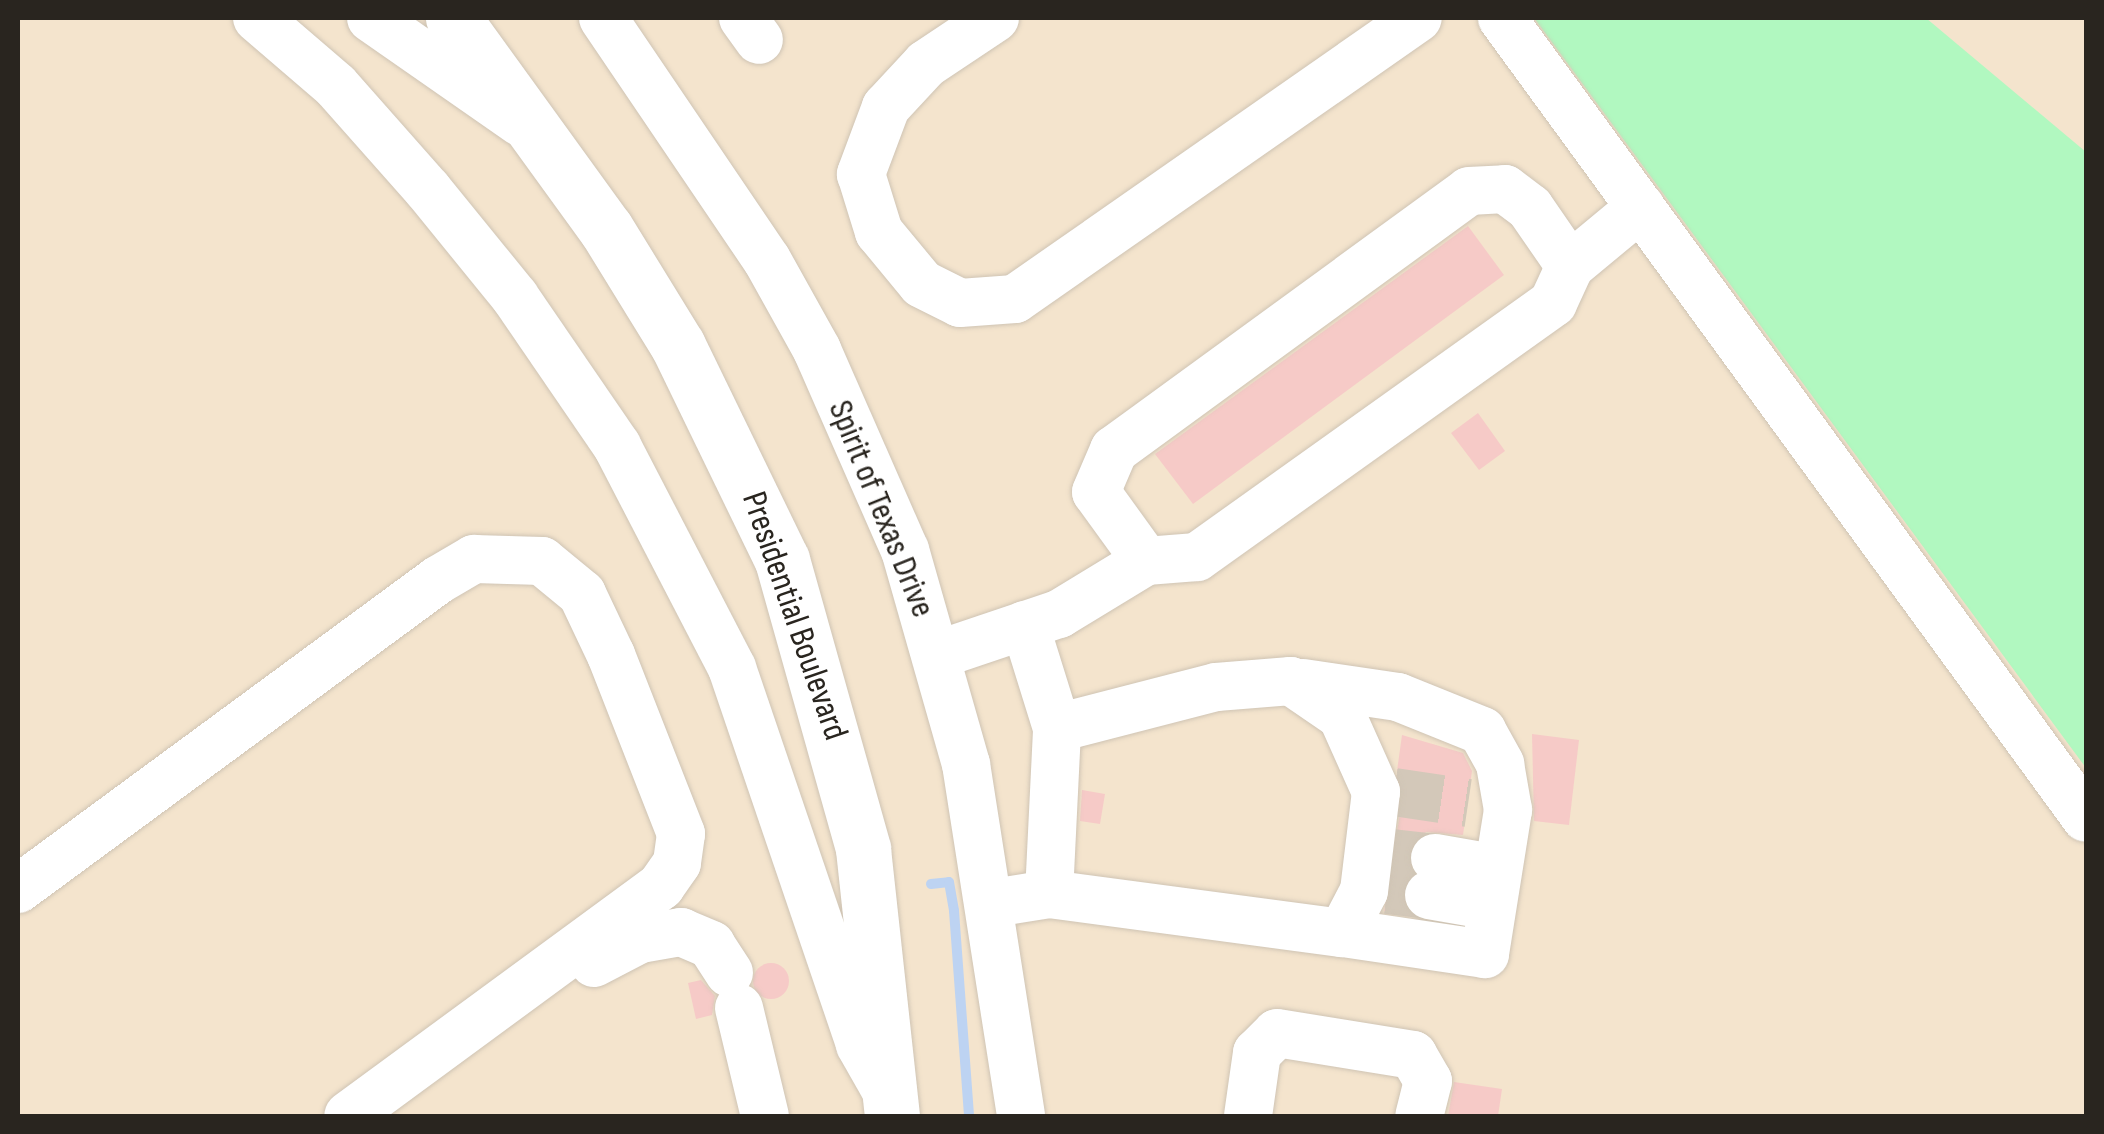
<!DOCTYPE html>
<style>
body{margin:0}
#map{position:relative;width:2104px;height:1134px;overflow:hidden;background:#fdf1e0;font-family:"Sofia Sans Condensed",sans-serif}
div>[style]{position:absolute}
.built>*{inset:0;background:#f4e4cd}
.green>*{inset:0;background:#b1f8c0}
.stream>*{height:10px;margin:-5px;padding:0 5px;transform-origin:5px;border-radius:5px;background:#bdd3f2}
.building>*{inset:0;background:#f6cac7}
.round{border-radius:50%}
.minor-tunnel>*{height:48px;margin-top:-24px;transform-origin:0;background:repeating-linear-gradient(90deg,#d3c8b9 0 48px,transparent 0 72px)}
.roads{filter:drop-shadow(0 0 2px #cfc4b4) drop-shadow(0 0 2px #cfc4b4)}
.minor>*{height:48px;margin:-24px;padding:0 24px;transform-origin:24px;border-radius:24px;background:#fff}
.major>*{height:55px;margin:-27.5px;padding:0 27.5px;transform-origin:27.5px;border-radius:27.5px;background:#fff}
span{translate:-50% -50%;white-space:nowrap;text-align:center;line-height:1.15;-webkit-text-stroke:9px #fff;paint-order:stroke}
.street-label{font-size:35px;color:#29251f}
.frame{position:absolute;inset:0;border:20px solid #29251f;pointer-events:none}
</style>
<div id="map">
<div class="built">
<i style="clip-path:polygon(18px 18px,2086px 18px,2086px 1116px,18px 1116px)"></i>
</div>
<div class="green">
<i style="clip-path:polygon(1534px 18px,1926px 18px,2086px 152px,2086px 768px)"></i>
</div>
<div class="stream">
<i style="left:931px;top:884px;width:18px;rotate:-6deg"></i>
<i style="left:949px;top:882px;width:29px;rotate:80deg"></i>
<i style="left:954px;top:911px;width:206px;rotate:85.8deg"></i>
</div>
<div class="building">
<i style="clip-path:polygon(1468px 226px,1504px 275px,1193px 504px,1155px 454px)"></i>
<i style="clip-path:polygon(1478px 413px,1505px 451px,1479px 470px,1451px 433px)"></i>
<i style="clip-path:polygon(1532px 734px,1579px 740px,1569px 825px,1534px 821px)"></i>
<i style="clip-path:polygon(1402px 735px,1463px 753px,1472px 771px,1463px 835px,1426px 832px,1408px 852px,1413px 873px,1402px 891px,1411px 915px,1384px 911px,1403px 795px,1397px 771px)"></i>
<i style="clip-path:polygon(1082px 790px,1105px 794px,1100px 824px,1080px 821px)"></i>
<i class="round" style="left:753px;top:963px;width:36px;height:36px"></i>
<i style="clip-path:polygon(701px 980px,715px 996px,712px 1015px,696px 1019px,688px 983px)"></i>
<i style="clip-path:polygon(1454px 1082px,1502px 1089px,1498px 1116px,1448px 1116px)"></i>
</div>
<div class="minor-tunnel">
<i style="left:1394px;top:792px;width:75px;rotate:8.5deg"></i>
<i style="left:1392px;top:853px;width:43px;rotate:6.6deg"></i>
<i style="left:1387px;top:890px;width:42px;rotate:6.8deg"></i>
</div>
<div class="roads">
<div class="minor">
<i style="left:257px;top:18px;width:104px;rotate:40.7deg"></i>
<i style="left:336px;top:86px;width:139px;rotate:48.5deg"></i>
<i style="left:428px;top:190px;width:138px;rotate:50.9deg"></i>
<i style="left:515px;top:297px;width:181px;rotate:55.6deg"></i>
<i style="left:617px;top:446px;width:250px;rotate:62.6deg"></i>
<i style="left:732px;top:668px;width:398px;rotate:71.2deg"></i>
<i style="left:860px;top:1045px;width:51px;rotate:60.4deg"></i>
<i style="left:371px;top:18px;width:182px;rotate:34.9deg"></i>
<i style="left:603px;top:18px;width:292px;rotate:55.9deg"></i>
<i style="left:767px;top:260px;width:103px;rotate:60.9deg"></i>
<i style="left:817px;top:350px;width:219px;rotate:66.3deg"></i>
<i style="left:905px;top:550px;width:223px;rotate:74.1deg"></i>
<i style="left:966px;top:764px;width:356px;rotate:81.1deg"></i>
<i style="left:743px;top:18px;width:27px;rotate:54deg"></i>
<i style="left:995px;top:18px;width:83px;rotate:146.3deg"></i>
<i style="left:926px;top:64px;width:59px;rotate:132.9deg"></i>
<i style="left:886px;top:107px;width:72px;rotate:110.5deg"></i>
<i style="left:861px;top:174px;width:61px;rotate:72.8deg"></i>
<i style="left:879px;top:232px;width:67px;rotate:50.4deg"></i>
<i style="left:922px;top:284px;width:42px;rotate:26.6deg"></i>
<i style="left:960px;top:303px;width:55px;rotate:-4.2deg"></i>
<i style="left:1015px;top:299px;width:491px;rotate:-34.9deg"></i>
<i style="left:1502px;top:18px;width:990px;rotate:53.87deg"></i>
<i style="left:1146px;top:561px;width:85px;rotate:-125.9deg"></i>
<i style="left:1096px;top:492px;width:46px;rotate:-66.8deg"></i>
<i style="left:1114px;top:450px;width:439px;rotate:-36.1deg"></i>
<i style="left:1469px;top:191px;width:36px;rotate:-3deg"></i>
<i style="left:1505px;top:189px;width:31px;rotate:37deg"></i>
<i style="left:1530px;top:208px;width:70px;rotate:55.4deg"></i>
<i style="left:937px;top:655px;width:129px;rotate:-18.6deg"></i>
<i style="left:1059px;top:614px;width:102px;rotate:-31.3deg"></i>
<i style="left:1146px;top:561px;width:51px;rotate:-4.5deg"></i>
<i style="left:1197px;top:557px;width:437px;rotate:-35.5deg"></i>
<i style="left:1553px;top:303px;width:41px;rotate:-65.3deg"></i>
<i style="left:1570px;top:266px;width:92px;rotate:-39.7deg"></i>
<i style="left:1303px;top:683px;width:96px;rotate:8.4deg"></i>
<i style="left:1398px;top:697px;width:91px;rotate:22deg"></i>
<i style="left:1482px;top:731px;width:38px;rotate:61deg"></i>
<i style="left:1500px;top:764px;width:47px;rotate:80.1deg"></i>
<i style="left:1508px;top:810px;width:146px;rotate:99.1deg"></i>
<i style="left:1485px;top:954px;width:145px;rotate:-171.6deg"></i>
<i style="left:1435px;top:858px;width:64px;rotate:9.9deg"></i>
<i style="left:18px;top:889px;width:521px;rotate:-36.34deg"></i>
<i style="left:438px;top:580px;width:42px;rotate:-30.3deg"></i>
<i style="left:474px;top:559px;width:68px;rotate:1.7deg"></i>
<i style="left:542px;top:561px;width:52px;rotate:39.5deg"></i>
<i style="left:582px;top:594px;width:68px;rotate:64.6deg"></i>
<i style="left:611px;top:655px;width:192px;rotate:68.6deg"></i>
<i style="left:681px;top:834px;width:29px;rotate:98deg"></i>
<i style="left:677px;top:863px;width:28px;rotate:125deg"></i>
<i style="left:661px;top:886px;width:388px;rotate:143.7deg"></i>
<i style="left:1049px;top:894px;width:166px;rotate:-87.2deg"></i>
<i style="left:1429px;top:895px;width:64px;rotate:9.9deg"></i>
<i style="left:993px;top:903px;width:57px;rotate:-9.1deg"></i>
<i style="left:1049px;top:894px;width:296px;rotate:7.6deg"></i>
<i style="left:1342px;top:933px;width:47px;rotate:-62.4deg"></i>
<i style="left:1364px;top:891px;width:100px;rotate:-83.1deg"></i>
<i style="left:1376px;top:792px;width:83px;rotate:-114.1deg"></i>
<i style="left:1342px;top:716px;width:62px;rotate:-145.5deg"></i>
<i style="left:1291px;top:681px;width:75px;rotate:175.4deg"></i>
<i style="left:1216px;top:687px;width:164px;rotate:165.5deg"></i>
<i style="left:1057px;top:728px;width:108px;rotate:-107.3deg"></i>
<i style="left:594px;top:963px;width:52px;rotate:-27.6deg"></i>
<i style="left:640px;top:939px;width:42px;rotate:-9.7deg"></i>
<i style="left:681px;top:932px;width:33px;rotate:23deg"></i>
<i style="left:711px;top:945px;width:33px;rotate:57deg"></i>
<i style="left:739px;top:1008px;width:111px;rotate:76.5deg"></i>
<i style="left:1248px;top:1116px;width:64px;rotate:-81.9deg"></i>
<i style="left:1257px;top:1053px;width:28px;rotate:-45deg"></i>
<i style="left:1277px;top:1033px;width:138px;rotate:9.2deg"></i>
<i style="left:1413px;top:1055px;width:30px;rotate:60deg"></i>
<i style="left:1428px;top:1081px;width:36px;rotate:104deg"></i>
</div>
<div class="major">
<i style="left:453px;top:18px;width:261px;rotate:54.1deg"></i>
<i style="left:606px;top:229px;width:137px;rotate:58.4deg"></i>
<i style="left:678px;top:346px;width:238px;rotate:64.1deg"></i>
<i style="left:782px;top:560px;width:300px;rotate:74.3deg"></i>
<i style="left:863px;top:849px;width:269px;rotate:83.8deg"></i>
</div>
</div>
<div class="street-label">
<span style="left:881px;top:509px;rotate:68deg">Spirit of Texas Drive</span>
<span style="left:794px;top:616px;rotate:71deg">Presidential Boulevard</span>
</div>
<div class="frame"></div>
</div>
